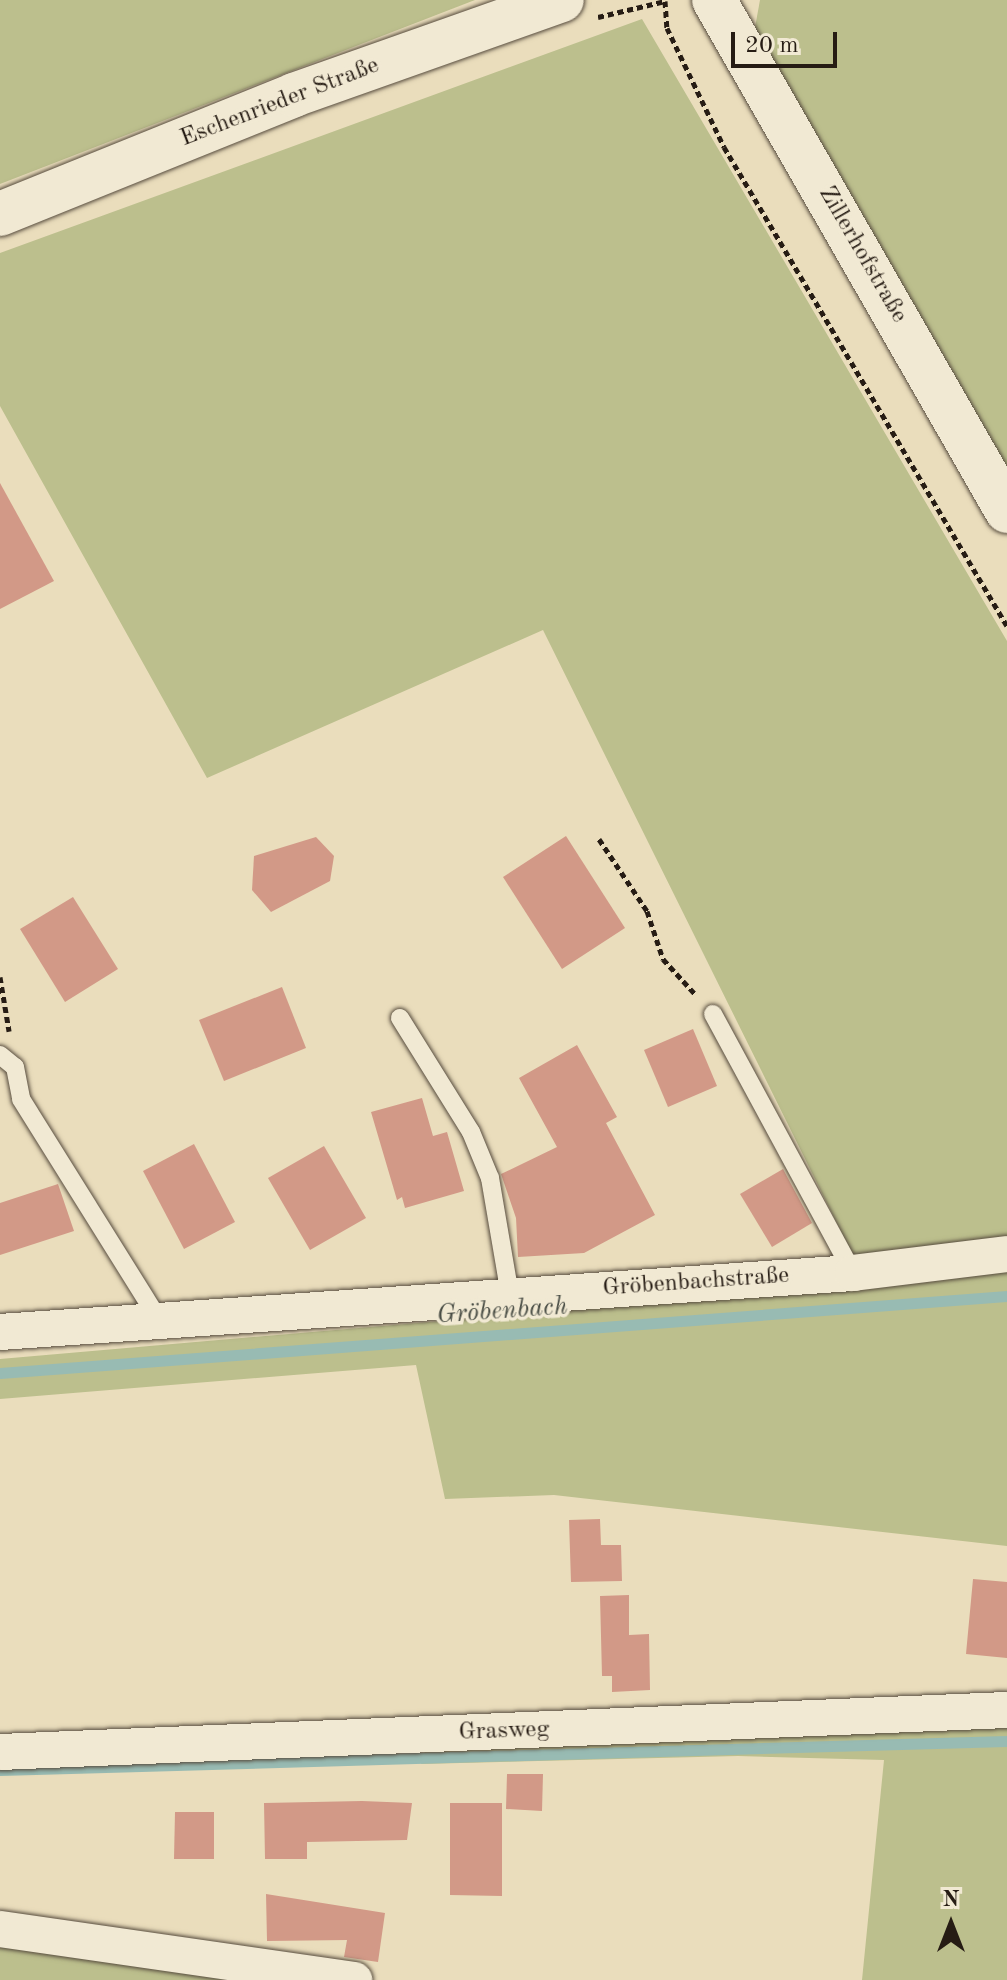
<!DOCTYPE html>
<meta charset="utf-8">
<style>
body{margin:0}
#map{position:relative;width:1007px;height:1980px;overflow:hidden;background:#eaddbc;font-family:"Old Standard TT",serif}
div>[style]{position:absolute}
.green>*{inset:0;background:#bcbf8d}
.stream>*{height:11px;margin:-5.5px;padding:0 5.5px;transform-origin:5.5px;border-radius:5.5px;background:#98bbb3}
.building>*{inset:0;background:#d29987}
.path>*{height:5px;margin-top:-2.5px;transform-origin:0;background:repeating-linear-gradient(90deg,#261c14 0 6px,transparent 0 10px)}
.roads{filter:drop-shadow(0 0 2px #574c3e) drop-shadow(0 0 2px #574c3e)}
.service>*{height:18px;margin:-9px;padding:0 9px;transform-origin:9px;border-radius:9px;background:#f1e9d3}
.minor>*{height:36px;margin:-18px;padding:0 18px;transform-origin:18px;border-radius:18px;background:#f1e9d3}
.tertiary>*{height:44px;margin:-22px;padding:0 22px;transform-origin:22px;border-radius:22px;background:#f1e9d3}
span{translate:-50% -50%;white-space:nowrap;text-align:center;line-height:1.15;-webkit-text-stroke:7px #f1e9d3;paint-order:stroke}
.street-label{font-size:24px;color:#261c14}
.water-label{font-size:26px;color:#484c44;font-style:italic}
.north{position:absolute;left:911px;top:1884px;width:80px;height:80px;-webkit-text-stroke:6px #f1e9d3;paint-order:stroke;rotate:0deg;font-size:22px;font-weight:700;line-height:32px;text-align:center;color:#261c14}
.north::after{content:'';display:block;margin:auto;width:28px;height:36px;background:#261c14;clip-path:polygon(50% 0,100% 100%,50% 72%,0 100%)}
.scale{position:absolute;left:731px;top:32px;width:106px;height:36px;box-sizing:border-box;border:4px solid #261c14;border-top:0;padding-left:10px;font-size:24px;line-height:28px;white-space:nowrap;color:#261c14;-webkit-text-stroke:6px #f1e9d3;paint-order:stroke}
</style>
<div id="map">
<div class="green">
<i style="clip-path:polygon(0 0,475px 0,0 184px)"></i>
<i style="clip-path:polygon(760px 0,1007px 0,1007px 481px,754px 33px)"></i>
<i style="clip-path:polygon(642px 19px,1007px 641px,1007px 1546px,554px 1495px,445px 1499px,416px 1365px,0 1399px,0 1359px,867px 1284px,543px 630px,207px 778px,0 406px,0 253px)"></i>
<i style="clip-path:polygon(1007px 1718px,1007px 1980px,862px 1980px,884px 1760px,738px 1756px,421px 1764px,426px 1748px)"></i>
<i style="clip-path:polygon(0 1945px,261px 1980px,0 1980px)"></i>
</div>
<div class="stream">
<i style="left:0;top:1373px;width:1010px;rotate:-4.37deg"></i>
<i style="left:0;top:1770px;width:1007px;rotate:-1.65deg"></i>
</div>
<div class="building">
<i style="clip-path:polygon(0 483px,54px 581px,0 609px)"></i>
<i style="clip-path:polygon(566px 836px,625px 928px,562px 969px,503px 877px)"></i>
<i style="clip-path:polygon(316px 837px,334px 856px,330px 881px,271px 912px,252px 890px,254px 856px)"></i>
<i style="clip-path:polygon(73px 897px,118px 969px,65px 1002px,20px 929px)"></i>
<i style="clip-path:polygon(282px 987px,306px 1048px,224px 1081px,199px 1020px)"></i>
<i style="clip-path:polygon(693px 1029px,717px 1086px,668px 1107px,644px 1050px)"></i>
<i style="clip-path:polygon(577px 1045px,617px 1117px,606px 1123px,655px 1215px,584px 1253px,518px 1257px,516px 1218px,501px 1174px,557px 1147px,519px 1078px)"></i>
<i style="clip-path:polygon(422px 1098px,433px 1136px,447px 1132px,464px 1191px,405px 1208px,402px 1197px,397px 1200px,371px 1112px)"></i>
<i style="clip-path:polygon(194px 1144px,235px 1222px,184px 1249px,143px 1171px)"></i>
<i style="clip-path:polygon(324px 1146px,366px 1218px,310px 1250px,268px 1178px)"></i>
<i style="clip-path:polygon(783px 1169px,812px 1223px,772px 1247px,740px 1194px)"></i>
<i style="clip-path:polygon(58px 1184px,74px 1231px,0 1255px,0 1203px)"></i>
<i style="clip-path:polygon(600px 1519px,601px 1545px,621px 1545px,622px 1581px,571px 1582px,569px 1520px)"></i>
<i style="clip-path:polygon(973px 1579px,1007px 1582px,1007px 1658px,966px 1654px)"></i>
<i style="clip-path:polygon(629px 1595px,629px 1635px,649px 1634px,650px 1690px,612px 1692px,612px 1676px,602px 1676px,600px 1596px)"></i>
<i style="clip-path:polygon(507px 1774px,543px 1774px,542px 1811px,506px 1809px)"></i>
<i style="clip-path:polygon(264px 1803px,362px 1801px,412px 1803px,407px 1840px,307px 1842px,307px 1859px,265px 1859px)"></i>
<i style="clip-path:polygon(450px 1803px,502px 1803px,502px 1896px,450px 1895px)"></i>
<i style="clip-path:polygon(175px 1812px,214px 1812px,214px 1859px,174px 1859px)"></i>
<i style="clip-path:polygon(266px 1894px,385px 1913px,378px 1962px,344px 1957px,347px 1940px,267px 1941px)"></i>
</div>
<div class="path">
<i style="left:598px;top:17px;width:69px;rotate:-13.4deg"></i>
<i style="left:665px;top:1px;width:27px;rotate:86deg"></i>
<i style="left:667px;top:28px;width:132px;rotate:64.4deg"></i>
<i style="left:724px;top:147px;width:556px;rotate:59.42deg"></i>
<i style="left:599px;top:839px;width:87px;rotate:56.3deg"></i>
<i style="left:647px;top:911px;width:51px;rotate:71.6deg"></i>
<i style="left:663px;top:959px;width:49px;rotate:47.5deg"></i>
<i style="left:0;top:977px;width:55px;rotate:80.5deg"></i>
</div>
<div class="roads">
<div class="service">
<i style="left:713px;top:1014px;width:294px;rotate:61.6deg"></i>
<i style="left:400px;top:1018px;width:134px;rotate:58.1deg"></i>
<i style="left:471px;top:1132px;width:50px;rotate:67.6deg"></i>
<i style="left:490px;top:1178px;width:119px;rotate:80.3deg"></i>
<i style="left:0;top:1055px;width:19px;rotate:39deg"></i>
<i style="left:15px;top:1067px;width:33px;rotate:79deg"></i>
<i style="left:21px;top:1099px;width:258px;rotate:58deg"></i>
</div>
<div class="minor">
<i style="left:0;top:1332px;width:855px;rotate:-3.96deg"></i>
<i style="left:853px;top:1273px;width:155px;rotate:-7deg"></i>
<i style="left:0;top:1752px;width:1008px;rotate:-2.39deg"></i>
<i style="left:0;top:1929px;width:358px;rotate:8.2deg"></i>
</div>
<div class="tertiary">
<i style="left:714px;top:0;width:589px;rotate:60.17deg"></i>
<i style="left:0;top:214px;width:317px;rotate:-22deg"></i>
<i style="left:294px;top:95px;width:284px;rotate:-19.5deg"></i>
</div>
</div>
<div class="street-label">
<span style="left:280px;top:103px;rotate:-21deg">Eschenrieder Straße</span>
<span style="left:862px;top:255px;rotate:60deg">Zillerhofstraße</span>
<span style="left:696px;top:1283px;rotate:-4deg">Gröbenbachstraße</span>
<span style="left:504px;top:1732px;rotate:-2deg">Grasweg</span>
</div>
<div class="water-label">
<span style="left:502px;top:1312px;rotate:-4deg">Gröbenbach</span>
</div>
<div class="north">N</div>
<div class="scale">20 m</div>
</div>
